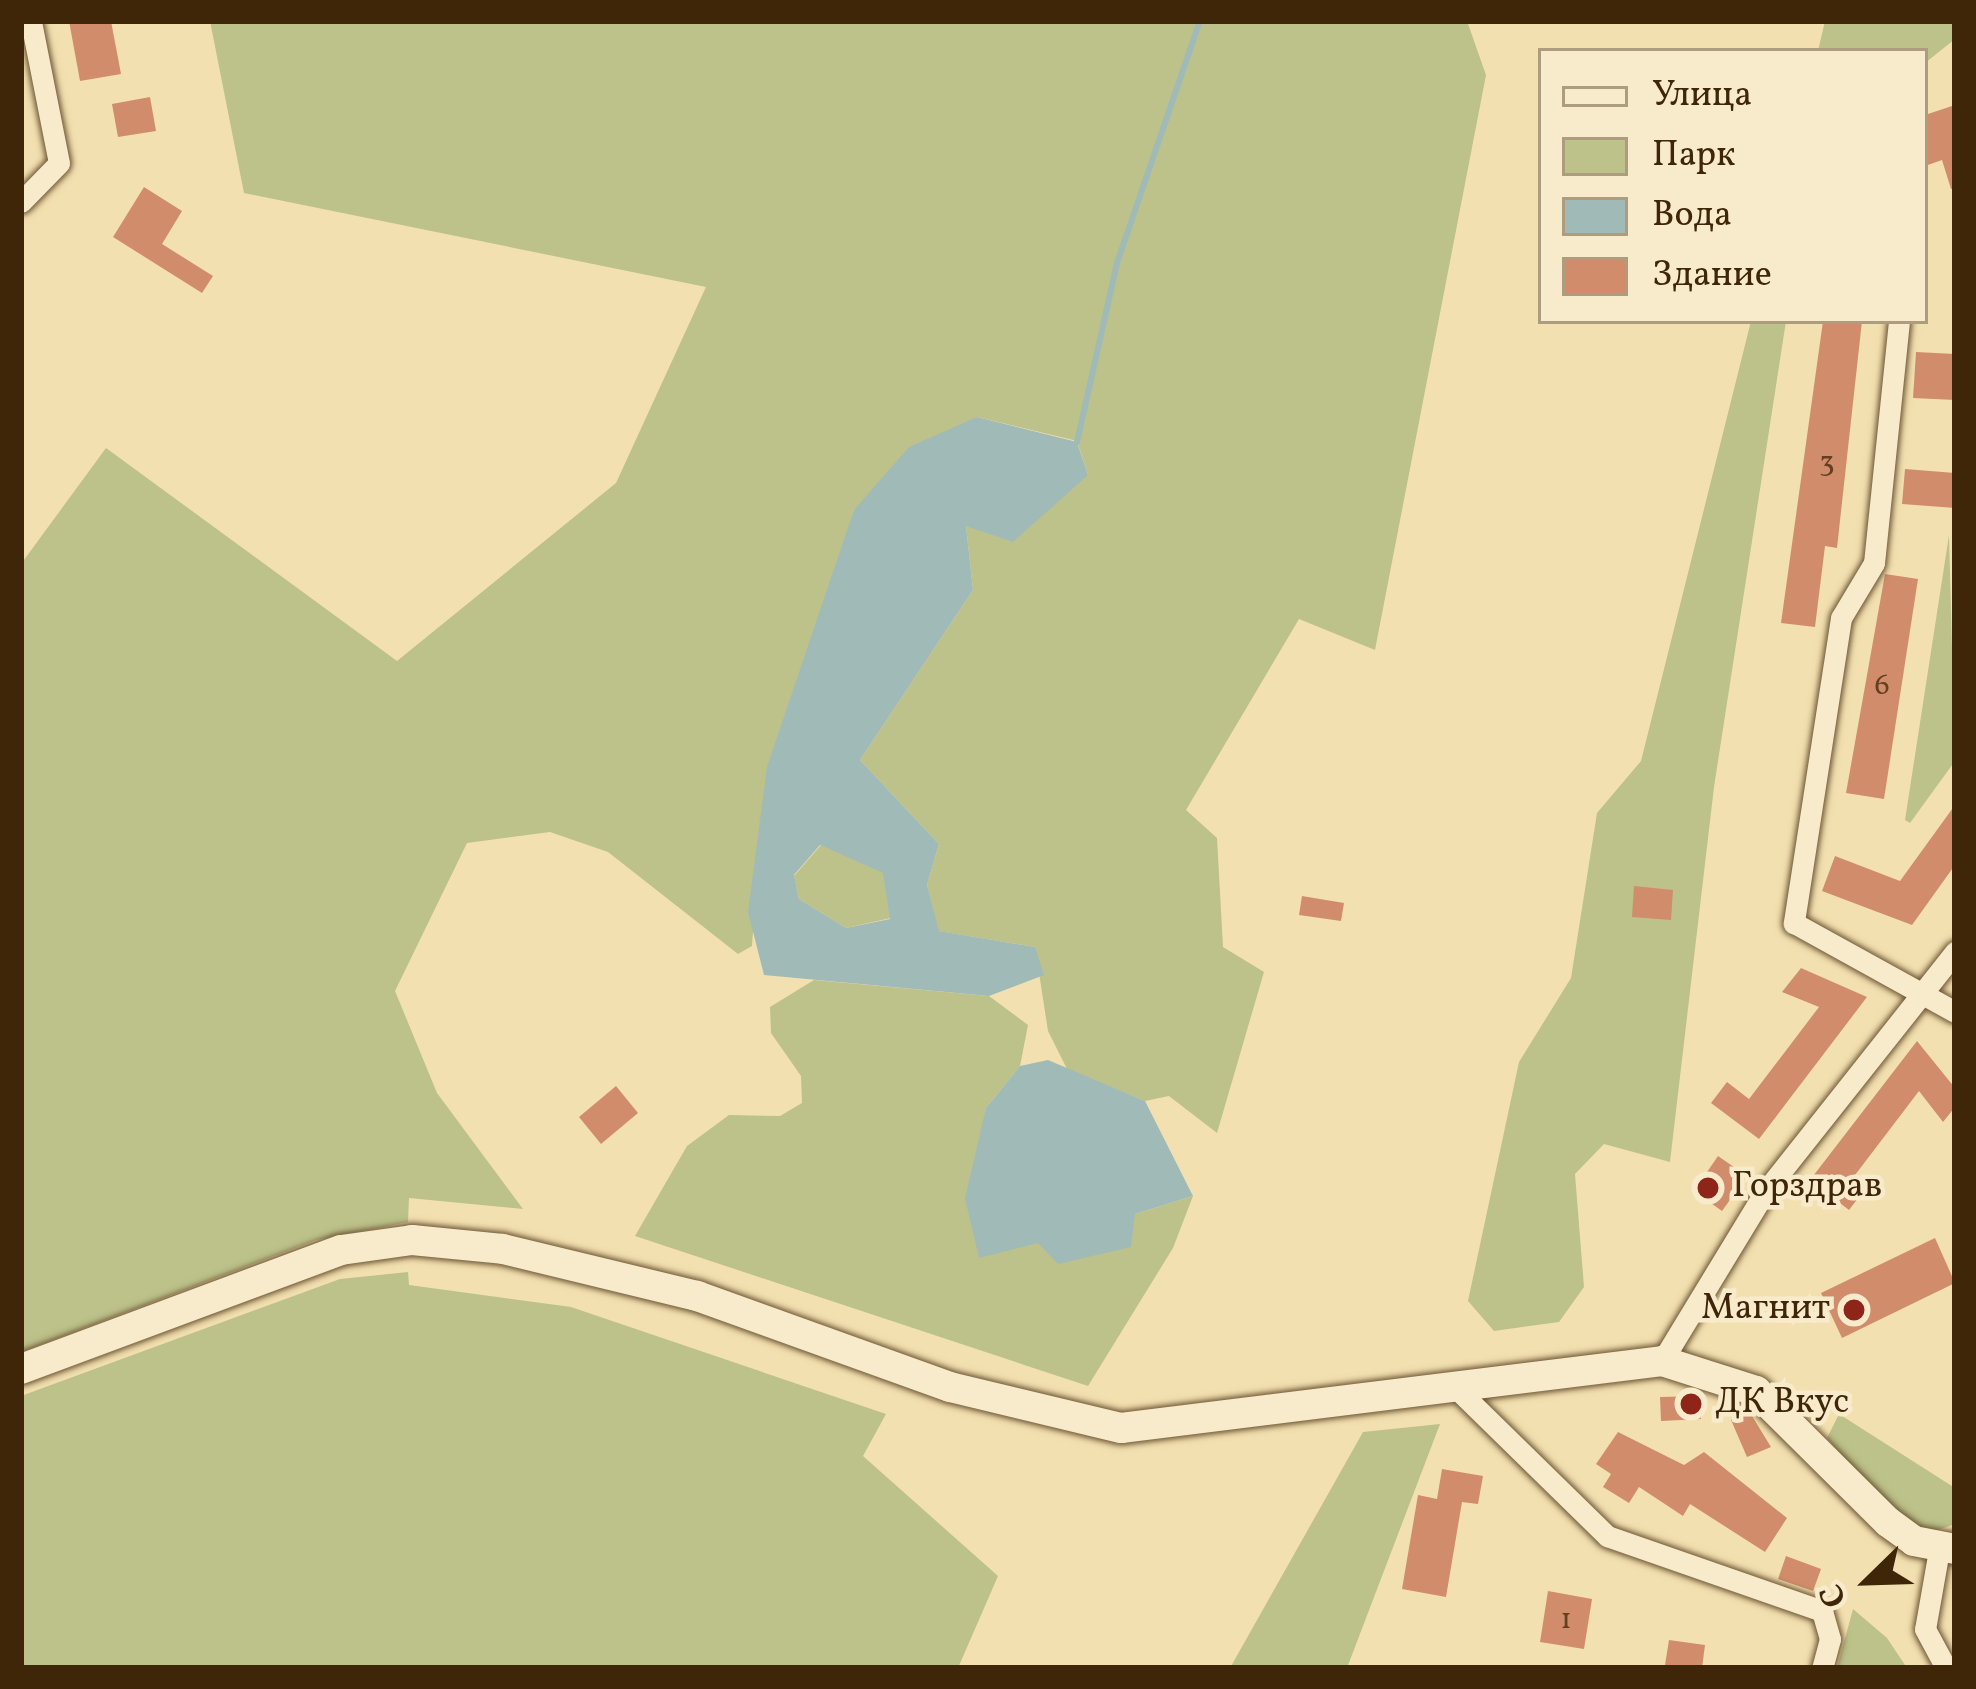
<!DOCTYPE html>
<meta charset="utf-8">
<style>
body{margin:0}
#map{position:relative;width:1976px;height:1689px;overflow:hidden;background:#f3e0b0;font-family:Vollkorn,serif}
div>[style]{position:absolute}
.green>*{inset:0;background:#bcc28a}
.water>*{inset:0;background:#a0bab7}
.stream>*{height:6px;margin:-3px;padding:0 3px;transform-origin:3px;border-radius:3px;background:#a0bab7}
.building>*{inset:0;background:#d18d6b}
.roads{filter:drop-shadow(0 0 3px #6c5432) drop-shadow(0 0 3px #6c5432)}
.street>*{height:21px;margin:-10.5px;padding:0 10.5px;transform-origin:10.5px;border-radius:10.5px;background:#f7ebcc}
.secondary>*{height:30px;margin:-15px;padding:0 15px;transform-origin:15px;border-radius:15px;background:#f7ebcc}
.dots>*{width:33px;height:33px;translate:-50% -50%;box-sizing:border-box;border:6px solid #f7ebcc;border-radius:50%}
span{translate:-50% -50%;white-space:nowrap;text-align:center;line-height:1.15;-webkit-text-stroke:9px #f7ebcc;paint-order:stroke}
.number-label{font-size:30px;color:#644021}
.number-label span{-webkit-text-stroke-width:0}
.poi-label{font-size:36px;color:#3f2608}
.left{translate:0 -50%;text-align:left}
.right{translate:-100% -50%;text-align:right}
.frame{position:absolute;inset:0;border:24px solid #3f2608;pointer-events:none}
.legend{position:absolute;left:1538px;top:48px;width:390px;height:276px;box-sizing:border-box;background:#f7ebcc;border:3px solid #ad9c7e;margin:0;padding:15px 21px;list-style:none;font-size:36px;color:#3f2608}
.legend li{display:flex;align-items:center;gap:24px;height:60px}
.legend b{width:60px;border:3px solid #ad9c7e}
.north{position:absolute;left:1808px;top:1521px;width:120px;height:120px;-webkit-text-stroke:9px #f7ebcc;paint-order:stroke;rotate:247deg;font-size:33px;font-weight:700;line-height:48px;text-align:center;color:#3f2608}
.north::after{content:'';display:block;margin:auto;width:42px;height:54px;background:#3f2608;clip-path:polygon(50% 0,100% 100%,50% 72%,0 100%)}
</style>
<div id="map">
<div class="green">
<i style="clip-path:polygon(210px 21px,1467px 21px,1486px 75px,1375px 650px,1299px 619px,1186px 810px,1217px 838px,1223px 947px,1264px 972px,1217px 1133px,1169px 1096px,1145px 1101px,1067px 1069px,1048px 1031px,1035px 947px,938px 931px,927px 885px,939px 844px,860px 760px,973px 590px,966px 526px,1088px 475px,1077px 441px,977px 417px,854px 510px,759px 845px,752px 946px,738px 954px,608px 852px,550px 832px,467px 843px,395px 991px,437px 1093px,523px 1209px,409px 1198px,408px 1222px,316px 1240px,21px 1352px,21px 564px,106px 448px,397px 661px,616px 483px,706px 287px,244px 193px)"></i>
<i style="clip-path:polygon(1825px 21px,1955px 21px,1955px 39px,1925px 63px,1925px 51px,1818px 51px)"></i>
<i style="clip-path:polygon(1751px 321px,1786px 321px,1714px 787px,1670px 1162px,1604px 1144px,1575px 1174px,1584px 1287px,1559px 1322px,1494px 1331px,1468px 1301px,1519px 1062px,1571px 978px,1597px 813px,1641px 761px)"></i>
<i style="clip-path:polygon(1949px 535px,1955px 761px,1910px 823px,1905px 820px)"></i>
<i style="clip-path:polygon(821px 845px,884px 873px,891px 918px,846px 928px,799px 899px,794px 876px)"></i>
<i style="clip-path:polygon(814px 980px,989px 996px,1028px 1025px,1020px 1066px,986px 1108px,979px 1149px,1135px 1214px,1193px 1196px,1173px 1248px,1088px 1386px,635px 1236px,687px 1146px,729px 1115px,780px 1116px,802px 1103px,801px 1076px,771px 1033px,770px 1007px)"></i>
<i style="clip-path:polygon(408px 1272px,409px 1285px,571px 1307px,886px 1414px,863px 1456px,998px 1576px,958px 1668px,21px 1668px,21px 1396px,340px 1279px)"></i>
<i style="clip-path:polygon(1839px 1414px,1955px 1488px,1955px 1524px,1926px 1534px,1898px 1519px,1827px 1438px)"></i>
<i style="clip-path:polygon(1440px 1424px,1347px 1668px,1230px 1668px,1363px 1432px)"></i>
<i style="clip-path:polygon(1853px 1609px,1887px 1638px,1907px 1668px,1837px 1668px)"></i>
</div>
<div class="water">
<i style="clip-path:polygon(evenodd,977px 417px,1077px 442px,1088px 475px,1013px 542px,966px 526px,973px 590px,860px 760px,939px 844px,927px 885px,939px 931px,1035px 947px,1044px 975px,989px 996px,764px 975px,748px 912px,767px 767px,854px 510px,909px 447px,977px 417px,820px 845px,883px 873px,890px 919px,846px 928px,799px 899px,794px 875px,820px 845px)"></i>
<i style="clip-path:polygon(1048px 1060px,1145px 1101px,1193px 1196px,1135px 1214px,1131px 1247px,1058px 1264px,1038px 1243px,979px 1258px,965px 1198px,986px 1108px,1020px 1066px)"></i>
</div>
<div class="stream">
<i style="left:1077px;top:442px;width:183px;rotate:-77.4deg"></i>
<i style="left:1117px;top:263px;width:256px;rotate:-71.1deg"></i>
</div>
<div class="building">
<i style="clip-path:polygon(69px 21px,111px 21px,121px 74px,80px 81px)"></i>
<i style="clip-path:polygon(150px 97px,156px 131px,118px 137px,112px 104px)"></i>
<i style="clip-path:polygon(1955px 105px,1955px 188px,1951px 189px,1942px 160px,1925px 166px,1925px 115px)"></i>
<i style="clip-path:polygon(144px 187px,182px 211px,162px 244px,213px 276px,202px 293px,113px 237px)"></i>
<i style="clip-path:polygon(1823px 321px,1862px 321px,1837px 548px,1825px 546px,1815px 627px,1781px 623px)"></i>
<i style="clip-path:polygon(1916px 352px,1955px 354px,1955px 400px,1913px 398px)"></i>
<i style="clip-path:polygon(1905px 469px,1955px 473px,1955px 508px,1902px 504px)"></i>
<i style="clip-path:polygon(1885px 574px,1918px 579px,1884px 799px,1846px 793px)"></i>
<i style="clip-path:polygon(1955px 805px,1955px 865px,1912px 925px,1822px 891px,1835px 856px,1900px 881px)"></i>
<i style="clip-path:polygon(1634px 886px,1673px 890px,1671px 920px,1632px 917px)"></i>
<i style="clip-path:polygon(1302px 896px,1344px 903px,1341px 921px,1299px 915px)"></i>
<i style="clip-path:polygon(1801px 968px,1867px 997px,1759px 1139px,1711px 1103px,1727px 1082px,1749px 1099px,1819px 1007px,1782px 992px)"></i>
<i style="clip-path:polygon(1917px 1041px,1955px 1088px,1955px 1107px,1943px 1122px,1919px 1091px,1852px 1179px,1865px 1189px,1849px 1210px,1810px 1180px)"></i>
<i style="clip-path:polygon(616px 1086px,638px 1113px,601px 1144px,579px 1117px)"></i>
<i style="clip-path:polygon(1718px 1156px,1747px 1176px,1722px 1211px,1694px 1191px)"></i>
<i style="clip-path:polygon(1935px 1238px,1955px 1283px,1842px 1338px,1821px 1293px)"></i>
<i style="clip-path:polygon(1700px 1396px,1701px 1419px,1661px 1421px,1660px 1397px)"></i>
<i style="clip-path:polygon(1749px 1411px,1771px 1447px,1747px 1457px,1731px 1420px)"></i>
<i style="clip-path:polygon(1618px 1432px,1684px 1465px,1704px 1452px,1787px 1518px,1765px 1552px,1690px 1504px,1683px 1516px,1639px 1487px,1629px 1503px,1603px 1487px,1611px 1474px,1596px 1464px)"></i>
<i style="clip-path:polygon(1442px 1469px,1483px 1476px,1478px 1504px,1462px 1502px,1446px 1597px,1402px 1589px,1418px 1495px,1437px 1499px)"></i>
<i style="clip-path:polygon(1786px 1556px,1821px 1569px,1813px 1591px,1778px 1579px)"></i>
<i style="clip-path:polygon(1548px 1591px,1592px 1599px,1584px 1649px,1540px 1642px)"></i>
<i style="clip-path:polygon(1669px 1640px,1705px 1645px,1702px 1668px,1665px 1665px)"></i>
</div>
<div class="roads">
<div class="street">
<i style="left:21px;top:202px;width:54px;rotate:-45.7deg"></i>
<i style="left:59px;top:163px;width:145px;rotate:-101.2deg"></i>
<i style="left:1899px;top:321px;width:243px;rotate:95.9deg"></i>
<i style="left:1874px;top:563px;width:64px;rotate:121deg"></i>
<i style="left:1841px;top:618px;width:309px;rotate:98.8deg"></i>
<i style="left:1794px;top:923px;width:184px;rotate:28.9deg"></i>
<i style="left:1662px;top:1361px;width:197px;rotate:-58.7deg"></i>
<i style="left:1764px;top:1193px;width:308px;rotate:-51.6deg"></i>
<i style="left:1453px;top:1385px;width:216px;rotate:44.4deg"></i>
<i style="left:1607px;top:1536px;width:228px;rotate:19.2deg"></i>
<i style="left:1822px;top:1611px;width:29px;rotate:74deg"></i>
<i style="left:1830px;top:1639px;width:30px;rotate:105deg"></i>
<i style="left:1939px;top:1550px;width:80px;rotate:100deg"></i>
<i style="left:1925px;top:1629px;width:44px;rotate:61.7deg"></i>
</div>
<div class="secondary">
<i style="left:21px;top:1369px;width:341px;rotate:-20.4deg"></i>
<i style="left:341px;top:1250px;width:72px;rotate:-8deg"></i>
<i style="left:412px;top:1240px;width:91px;rotate:5.6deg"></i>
<i style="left:503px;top:1249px;width:200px;rotate:13.6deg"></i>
<i style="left:697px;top:1296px;width:269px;rotate:19.8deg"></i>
<i style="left:950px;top:1387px;width:176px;rotate:13.5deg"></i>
<i style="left:1121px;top:1428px;width:545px;rotate:-7.06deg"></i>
<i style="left:1662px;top:1361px;width:99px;rotate:17.7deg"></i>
<i style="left:1756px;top:1391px;width:186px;rotate:44.8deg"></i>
<i style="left:1888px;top:1522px;width:32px;rotate:36deg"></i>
<i style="left:1914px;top:1541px;width:42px;rotate:11deg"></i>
</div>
</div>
<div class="dots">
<i style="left:1708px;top:1188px;background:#8f2418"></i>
<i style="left:1854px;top:1310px;background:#8f2418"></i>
<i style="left:1691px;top:1404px;background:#8f2418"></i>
</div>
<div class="number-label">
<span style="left:1827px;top:463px">3</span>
<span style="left:1882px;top:686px">6</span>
<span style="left:1566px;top:1620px">1</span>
</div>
<div class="poi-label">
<span class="left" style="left:1732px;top:1188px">Горздрав</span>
<span class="right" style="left:1830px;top:1310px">Магнит</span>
<span class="left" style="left:1715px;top:1404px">ДК Вкус</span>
</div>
<div class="frame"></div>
<ul class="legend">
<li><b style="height:15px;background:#f7ebcc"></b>Улица</li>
<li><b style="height:33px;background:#bcc28a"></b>Парк</li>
<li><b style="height:33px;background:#a0bab7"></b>Вода</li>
<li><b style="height:33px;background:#d18d6b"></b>Здание</li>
</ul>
<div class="north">С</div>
</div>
